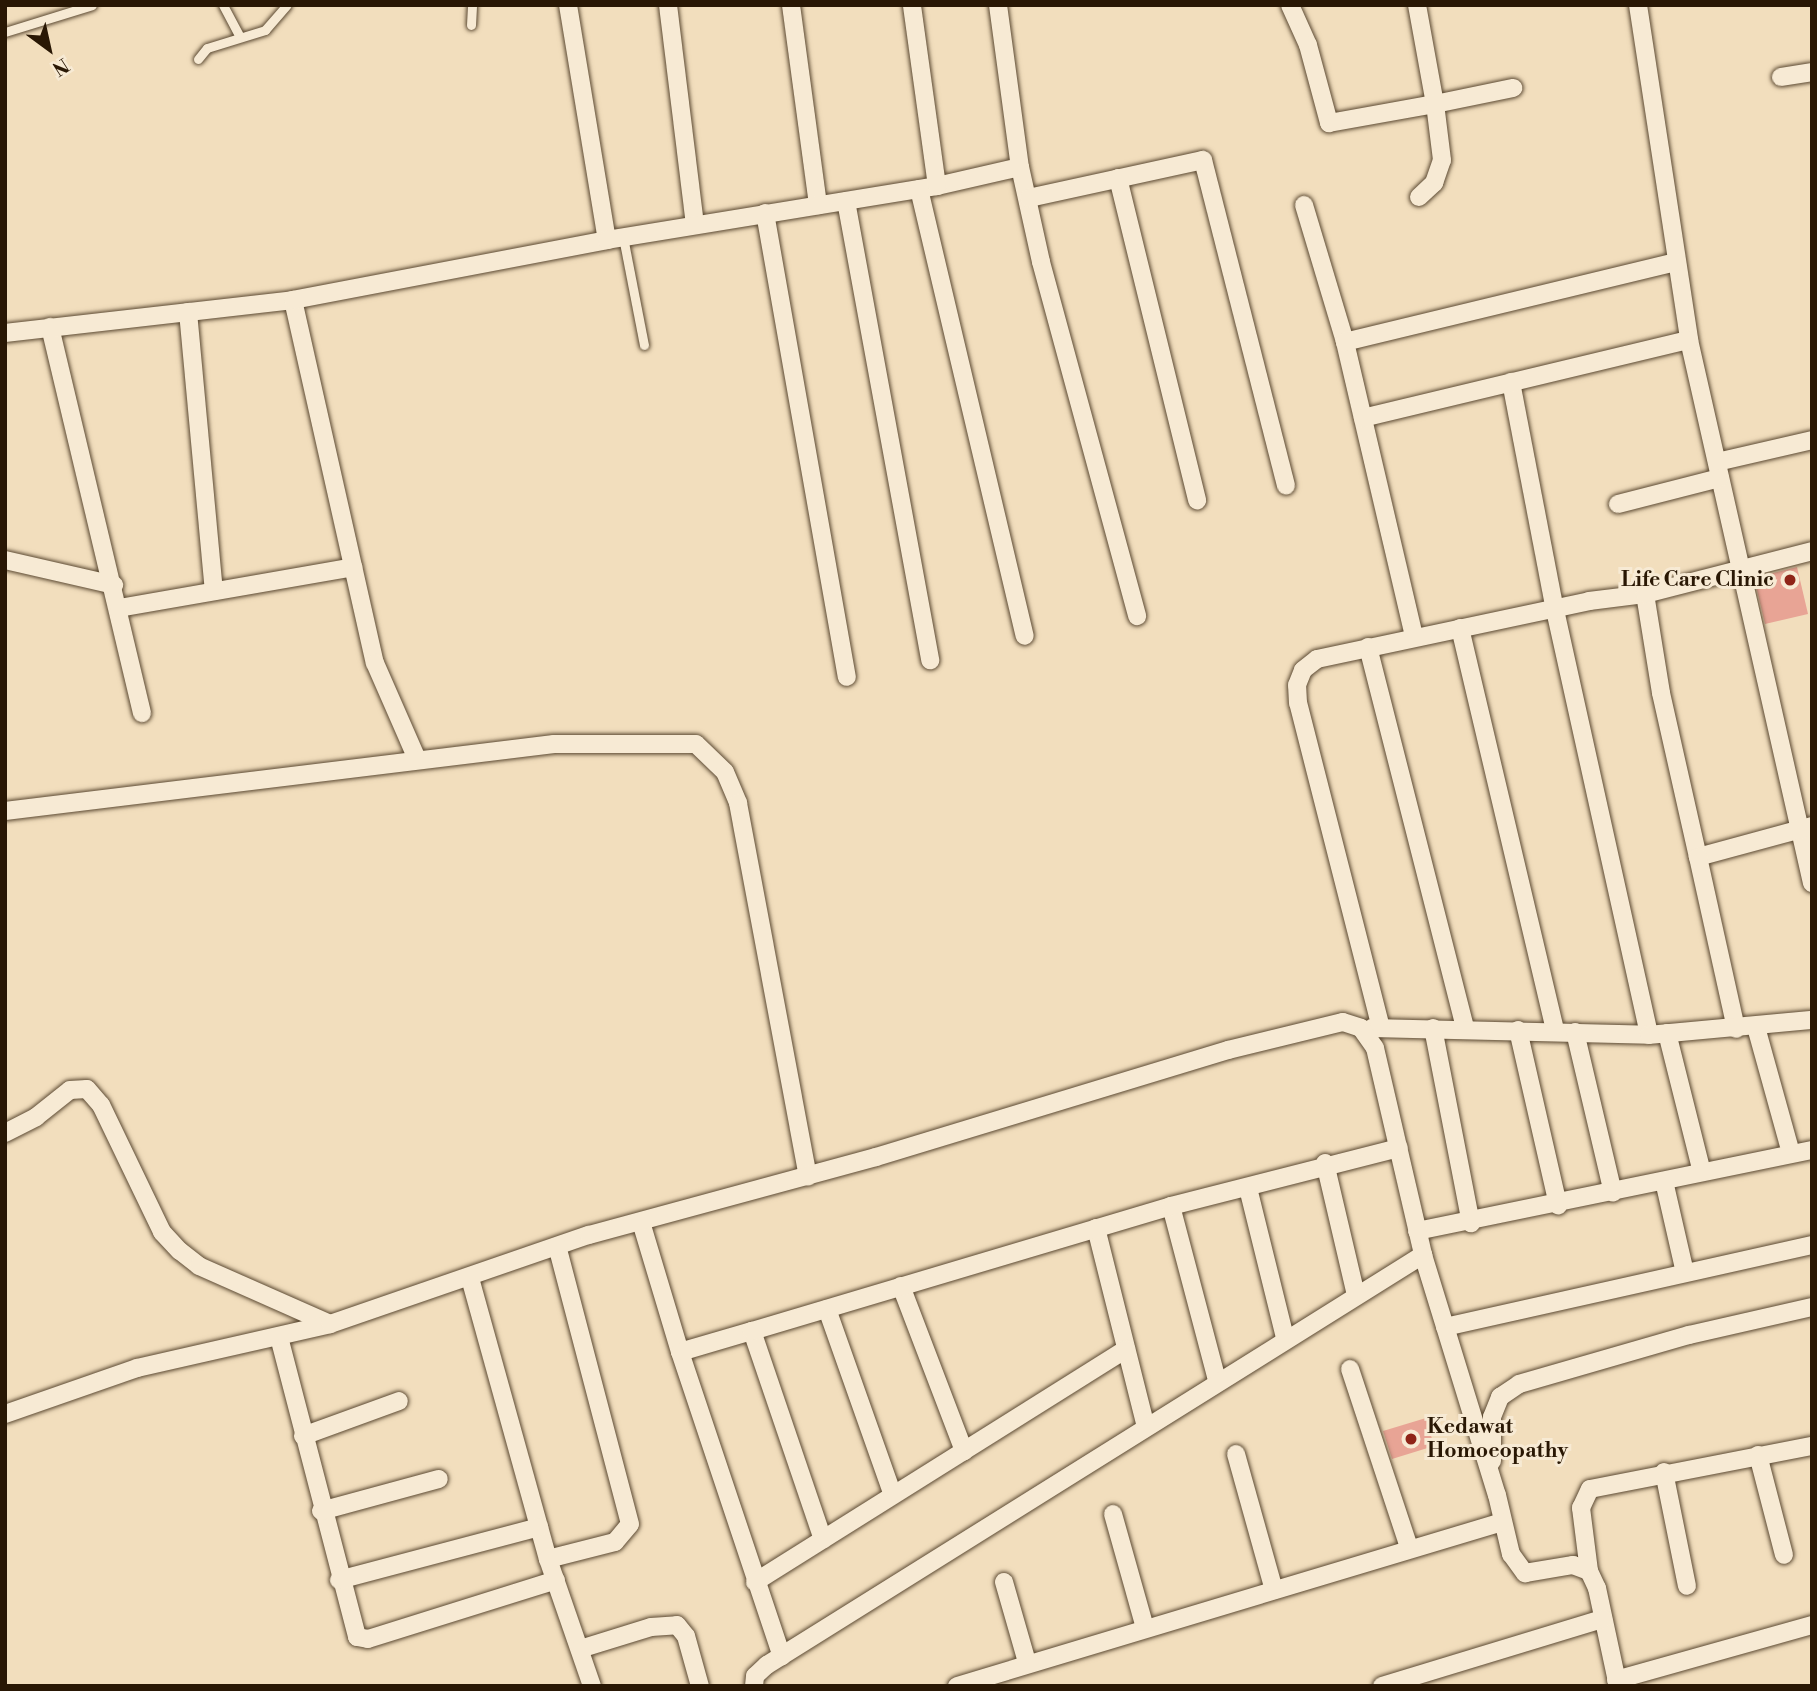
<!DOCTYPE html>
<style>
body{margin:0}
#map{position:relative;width:1817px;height:1691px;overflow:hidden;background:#f2debd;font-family:"Libre Bodoni",serif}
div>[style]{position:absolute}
.building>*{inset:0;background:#e8a495}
.roads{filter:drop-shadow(0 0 2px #5b4932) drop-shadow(0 0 2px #5b4932)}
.lane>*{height:9px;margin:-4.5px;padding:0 4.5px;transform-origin:4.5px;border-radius:4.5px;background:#f7ead4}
.street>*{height:18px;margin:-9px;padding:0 9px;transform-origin:9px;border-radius:9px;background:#f7ead4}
.dots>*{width:19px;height:19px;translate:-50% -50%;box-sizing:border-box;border:4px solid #f7ead4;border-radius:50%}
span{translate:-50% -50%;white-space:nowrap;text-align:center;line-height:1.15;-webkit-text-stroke:6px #f7ead4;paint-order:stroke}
.poi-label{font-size:21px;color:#291704;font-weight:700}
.right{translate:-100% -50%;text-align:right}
.left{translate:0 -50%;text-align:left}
.frame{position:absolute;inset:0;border:7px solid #291704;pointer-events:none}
.north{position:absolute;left:14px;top:14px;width:70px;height:70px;-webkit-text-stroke:5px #f7ead4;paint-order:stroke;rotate:147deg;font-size:19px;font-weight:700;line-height:28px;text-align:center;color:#291704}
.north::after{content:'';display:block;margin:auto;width:24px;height:32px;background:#291704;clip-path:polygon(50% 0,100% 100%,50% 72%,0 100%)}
</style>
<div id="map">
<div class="building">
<i style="clip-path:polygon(1797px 567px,1808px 614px,1765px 624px,1754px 578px)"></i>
<i style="clip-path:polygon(1426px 1418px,1434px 1446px,1392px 1459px,1383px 1431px)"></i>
</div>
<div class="roads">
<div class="lane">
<i style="left:223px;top:5px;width:36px;rotate:62deg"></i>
<i style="left:471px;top:25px;width:20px;rotate:-87deg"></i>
<i style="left:5px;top:32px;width:91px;rotate:-17.2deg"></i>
<i style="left:198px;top:59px;width:14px;rotate:-51deg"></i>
<i style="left:207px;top:48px;width:61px;rotate:-17.2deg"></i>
<i style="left:265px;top:30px;width:33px;rotate:-49deg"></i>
<i style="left:623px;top:237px;width:110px;rotate:79deg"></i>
</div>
<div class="street">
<i style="left:568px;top:5px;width:238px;rotate:80.6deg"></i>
<i style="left:668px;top:5px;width:221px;rotate:83deg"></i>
<i style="left:791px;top:5px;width:202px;rotate:82.3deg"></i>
<i style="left:998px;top:5px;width:163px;rotate:82.3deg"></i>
<i style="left:1020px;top:167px;width:97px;rotate:77.5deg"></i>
<i style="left:1041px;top:262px;width:367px;rotate:74.8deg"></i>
<i style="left:1290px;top:5px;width:44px;rotate:65.8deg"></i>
<i style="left:1308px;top:45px;width:81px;rotate:74.9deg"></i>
<i style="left:1329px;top:123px;width:108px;rotate:-10.2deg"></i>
<i style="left:1435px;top:104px;width:101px;rotate:-100.3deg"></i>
<i style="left:1638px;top:5px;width:339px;rotate:81.3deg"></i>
<i style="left:1689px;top:340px;width:557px;rotate:77.24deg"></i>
<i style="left:1781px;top:77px;width:31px;rotate:-9deg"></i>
<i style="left:1118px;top:178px;width:332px;rotate:76.2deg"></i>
<i style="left:937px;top:186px;width:85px;rotate:-12.9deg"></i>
<i style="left:919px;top:189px;width:459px;rotate:76.7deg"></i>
<i style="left:1419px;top:197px;width:21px;rotate:-43deg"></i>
<i style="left:1434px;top:183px;width:24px;rotate:-71deg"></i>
<i style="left:1442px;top:160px;width:56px;rotate:-97.1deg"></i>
<i style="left:1435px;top:104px;width:80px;rotate:-11.6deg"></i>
<i style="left:1029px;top:198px;width:178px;rotate:-12.3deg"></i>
<i style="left:1203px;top:160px;width:336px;rotate:75.7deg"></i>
<i style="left:846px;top:201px;width:467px;rotate:79.6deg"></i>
<i style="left:1304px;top:205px;width:143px;rotate:73.3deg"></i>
<i style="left:1345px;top:342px;width:303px;rotate:76.8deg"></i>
<i style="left:765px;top:213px;width:471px;rotate:80deg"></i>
<i style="left:293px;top:300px;width:372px;rotate:77.3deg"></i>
<i style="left:375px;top:663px;width:105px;rotate:66.4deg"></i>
<i style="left:188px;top:312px;width:280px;rotate:84.7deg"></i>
<i style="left:50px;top:327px;width:397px;rotate:76.6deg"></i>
<i style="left:5px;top:333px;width:290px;rotate:-6.5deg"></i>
<i style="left:293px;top:300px;width:320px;rotate:-10.8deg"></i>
<i style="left:607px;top:240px;width:334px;rotate:-9.3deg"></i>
<i style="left:937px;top:186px;width:183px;rotate:-97.9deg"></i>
<i style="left:1345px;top:342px;width:340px;rotate:-13.6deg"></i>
<i style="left:1511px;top:382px;width:232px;rotate:79.1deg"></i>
<i style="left:1555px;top:610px;width:435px;rotate:77.5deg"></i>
<i style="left:1363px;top:418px;width:335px;rotate:-13.5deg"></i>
<i style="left:1717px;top:462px;width:98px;rotate:-13deg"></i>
<i style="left:1618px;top:504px;width:105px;rotate:-14.3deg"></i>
<i style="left:5px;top:560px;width:112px;rotate:12.9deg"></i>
<i style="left:1645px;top:594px;width:100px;rotate:80.8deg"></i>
<i style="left:1661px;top:693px;width:168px;rotate:77.3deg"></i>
<i style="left:1698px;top:857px;width:118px;rotate:-15.2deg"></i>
<i style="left:119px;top:608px;width:238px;rotate:-9.9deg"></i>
<i style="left:1460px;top:628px;width:414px;rotate:76.7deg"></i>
<i style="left:1368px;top:647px;width:393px;rotate:75.7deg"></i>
<i style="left:5px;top:811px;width:553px;rotate:-6.96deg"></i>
<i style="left:554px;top:744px;width:142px"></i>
<i style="left:696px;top:744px;width:40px;rotate:44deg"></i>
<i style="left:725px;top:772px;width:34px;rotate:67deg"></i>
<i style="left:738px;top:803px;width:380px;rotate:79.4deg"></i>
<i style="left:1698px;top:857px;width:176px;rotate:77.5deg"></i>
<i style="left:1756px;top:1027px;width:131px;rotate:74.5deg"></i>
<i style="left:1372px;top:1028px;width:277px;rotate:1.4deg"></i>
<i style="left:1649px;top:1035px;width:164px;rotate:-5.3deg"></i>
<i style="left:1381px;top:1028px;width:335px;rotate:-104.3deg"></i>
<i style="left:1298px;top:703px;width:18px;rotate:-93deg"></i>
<i style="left:1297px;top:685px;width:16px;rotate:-68deg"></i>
<i style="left:1303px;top:670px;width:18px;rotate:-38deg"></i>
<i style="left:1317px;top:659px;width:278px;rotate:-12deg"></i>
<i style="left:1589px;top:601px;width:56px;rotate:-7.1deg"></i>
<i style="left:1645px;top:594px;width:172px;rotate:-14.4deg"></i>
<i style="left:1433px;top:1028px;width:199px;rotate:79deg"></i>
<i style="left:1518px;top:1030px;width:180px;rotate:77.1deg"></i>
<i style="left:1575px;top:1032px;width:165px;rotate:76.7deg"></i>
<i style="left:1667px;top:1033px;width:143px;rotate:75.9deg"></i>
<i style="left:5px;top:1133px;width:35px;rotate:-27deg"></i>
<i style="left:36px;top:1117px;width:43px;rotate:-38.5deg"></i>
<i style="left:70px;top:1090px;width:17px;rotate:-3deg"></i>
<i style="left:87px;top:1089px;width:21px;rotate:49deg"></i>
<i style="left:101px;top:1105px;width:141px;rotate:64.3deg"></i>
<i style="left:162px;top:1232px;width:26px;rotate:47deg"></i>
<i style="left:180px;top:1251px;width:24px;rotate:38deg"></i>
<i style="left:199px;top:1266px;width:143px;rotate:23.9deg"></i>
<i style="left:1325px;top:1163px;width:136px;rotate:76.8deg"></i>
<i style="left:1664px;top:1181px;width:94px;rotate:77.1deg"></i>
<i style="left:1248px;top:1188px;width:154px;rotate:76.1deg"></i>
<i style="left:1171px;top:1206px;width:180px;rotate:75.2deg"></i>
<i style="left:641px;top:1222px;width:136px;rotate:73.3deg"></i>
<i style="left:680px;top:1352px;width:75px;rotate:-16.3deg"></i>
<i style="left:752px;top:1331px;width:220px;rotate:71.2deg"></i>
<i style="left:1096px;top:1228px;width:205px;rotate:75.9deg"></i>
<i style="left:1417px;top:1231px;width:403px;rotate:-11.6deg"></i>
<i style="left:470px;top:1278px;width:292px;rotate:74.5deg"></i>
<i style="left:548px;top:1559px;width:134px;rotate:70.9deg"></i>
<i style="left:901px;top:1286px;width:177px;rotate:69.1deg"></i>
<i style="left:827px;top:1309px;width:197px;rotate:70.5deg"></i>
<i style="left:1445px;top:1327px;width:376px;rotate:-12.6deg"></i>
<i style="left:752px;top:1331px;width:437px;rotate:-16.6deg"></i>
<i style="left:1171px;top:1206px;width:235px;rotate:-14.3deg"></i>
<i style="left:279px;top:1337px;width:310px;rotate:75.4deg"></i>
<i style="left:357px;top:1637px;width:11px;rotate:10deg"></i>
<i style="left:368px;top:1639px;width:197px;rotate:-17.4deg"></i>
<i style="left:680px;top:1352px;width:321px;rotate:71.5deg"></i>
<i style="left:1350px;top:1369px;width:188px;rotate:71.7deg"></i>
<i style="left:5px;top:1414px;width:140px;rotate:-19.2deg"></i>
<i style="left:137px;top:1368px;width:198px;rotate:-12.8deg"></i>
<i style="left:330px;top:1324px;width:274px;rotate:-19deg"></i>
<i style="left:589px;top:1235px;width:297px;rotate:-15.2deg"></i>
<i style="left:876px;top:1157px;width:368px;rotate:-16.9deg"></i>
<i style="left:1228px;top:1050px;width:118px;rotate:-13.7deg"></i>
<i style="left:1343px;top:1022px;width:19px;rotate:18deg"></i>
<i style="left:1361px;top:1028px;width:24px;rotate:55deg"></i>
<i style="left:1375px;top:1048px;width:212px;rotate:76.9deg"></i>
<i style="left:1423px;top:1255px;width:251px;rotate:72.9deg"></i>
<i style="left:1497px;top:1495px;width:61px;rotate:76.7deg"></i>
<i style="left:1511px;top:1554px;width:24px;rotate:54deg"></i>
<i style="left:1525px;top:1573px;width:49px;rotate:-9.5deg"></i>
<i style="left:1573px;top:1565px;width:17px;rotate:21deg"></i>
<i style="left:1589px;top:1571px;width:19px;rotate:65deg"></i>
<i style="left:1597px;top:1588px;width:100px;rotate:77.9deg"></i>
<i style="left:303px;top:1436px;width:102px;rotate:-20deg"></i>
<i style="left:1236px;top:1454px;width:141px;rotate:74.4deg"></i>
<i style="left:1758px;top:1455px;width:103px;rotate:75.4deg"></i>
<i style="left:1492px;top:1461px;width:44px;rotate:-90deg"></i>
<i style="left:1492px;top:1417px;width:22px;rotate:-68deg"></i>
<i style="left:1500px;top:1397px;width:23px;rotate:-34deg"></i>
<i style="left:1519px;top:1384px;width:177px;rotate:-16.1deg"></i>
<i style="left:1689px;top:1335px;width:126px;rotate:-12.8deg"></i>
<i style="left:1664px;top:1472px;width:116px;rotate:78.6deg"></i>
<i style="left:321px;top:1511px;width:122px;rotate:-15.2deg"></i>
<i style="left:1113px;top:1514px;width:118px;rotate:74.3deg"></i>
<i style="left:548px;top:1559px;width:69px;rotate:-14.2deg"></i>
<i style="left:615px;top:1542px;width:23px;rotate:-50deg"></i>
<i style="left:630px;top:1524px;width:287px;rotate:-104.7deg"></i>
<i style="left:1589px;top:1571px;width:64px;rotate:-97.2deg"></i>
<i style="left:1581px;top:1508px;width:21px;rotate:-65deg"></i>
<i style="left:1590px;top:1489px;width:226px;rotate:-11deg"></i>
<i style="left:339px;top:1580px;width:207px;rotate:-14.8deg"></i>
<i style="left:755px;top:1582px;width:438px;rotate:-32.1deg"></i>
<i style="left:1004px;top:1582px;width:83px;rotate:74deg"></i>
<i style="left:580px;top:1649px;width:74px;rotate:-17.2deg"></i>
<i style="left:651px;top:1627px;width:26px;rotate:-4deg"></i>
<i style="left:677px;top:1625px;width:14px;rotate:51deg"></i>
<i style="left:686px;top:1636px;width:52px;rotate:74.4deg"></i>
<i style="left:1616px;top:1680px;width:204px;rotate:-15.7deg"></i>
<i style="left:754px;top:1686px;width:10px;rotate:-84deg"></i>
<i style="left:755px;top:1676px;width:16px;rotate:-43deg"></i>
<i style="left:767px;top:1665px;width:774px;rotate:-32.01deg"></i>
<i style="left:957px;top:1686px;width:569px;rotate:-16.75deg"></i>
<i style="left:1382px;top:1686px;width:231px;rotate:-16.9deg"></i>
</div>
</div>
<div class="dots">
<i style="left:1790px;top:580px;background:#8f2418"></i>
<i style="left:1411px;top:1439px;background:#8f2418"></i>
</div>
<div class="poi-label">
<span class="right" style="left:1774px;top:580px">Life Care Clinic</span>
<span class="left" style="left:1427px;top:1439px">Kedawat<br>Homoeopathy</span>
</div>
<div class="frame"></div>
<div class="north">N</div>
</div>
